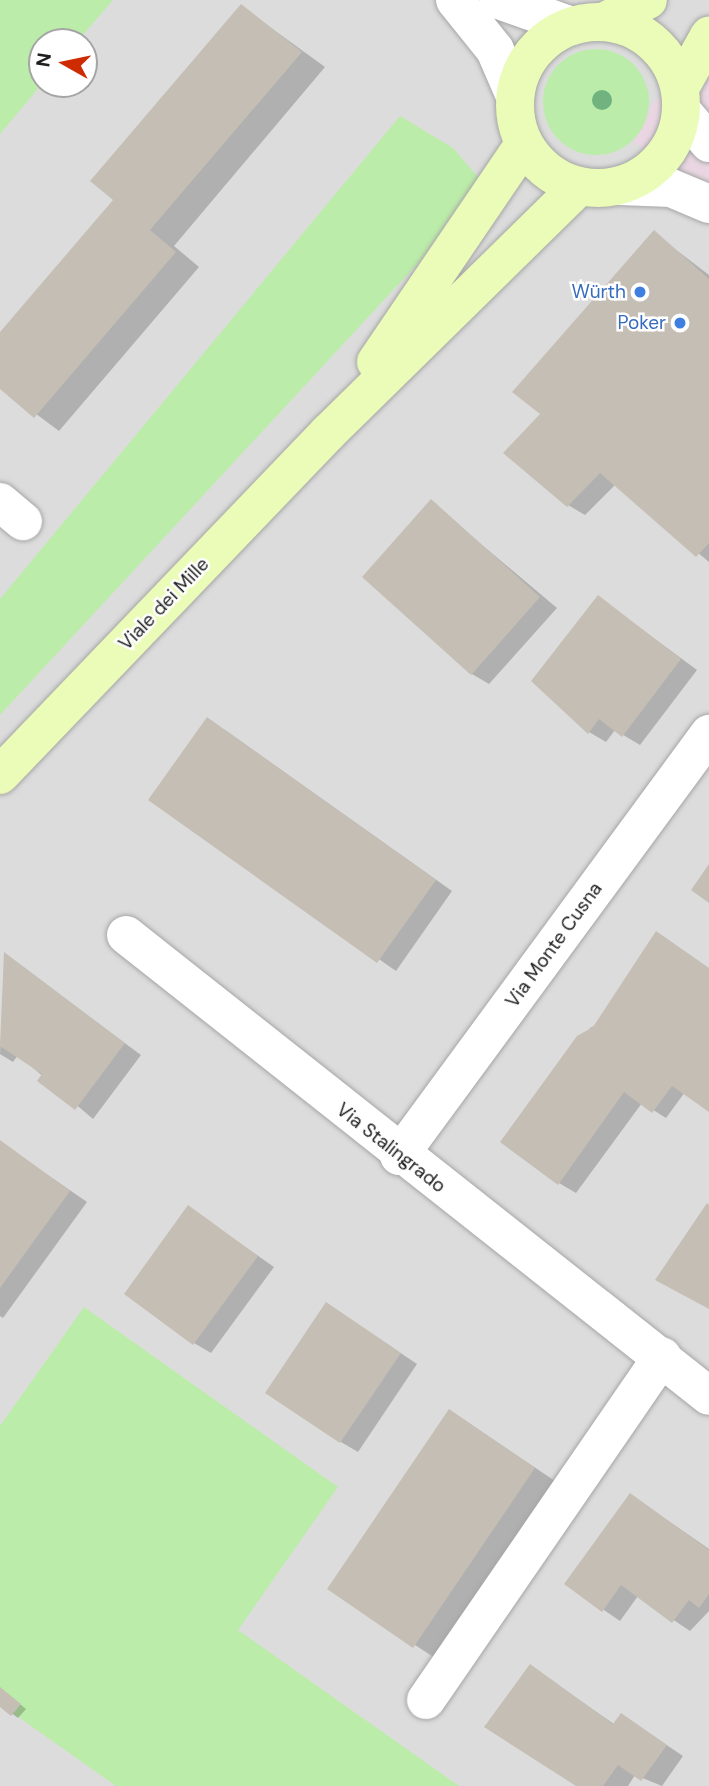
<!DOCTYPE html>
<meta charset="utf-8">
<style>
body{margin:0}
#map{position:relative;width:709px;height:1786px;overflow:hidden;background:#f0efe5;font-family:"DM Sans",sans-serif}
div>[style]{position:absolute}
.residential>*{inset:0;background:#dddcdc}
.industrial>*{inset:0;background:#e9d6e2}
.grass>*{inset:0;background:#bceca9}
.round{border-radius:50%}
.shadow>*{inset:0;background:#0003}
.building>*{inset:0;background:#c5beb4}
.roads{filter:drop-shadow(0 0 2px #a6a6a6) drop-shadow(0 0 2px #a6a6a6)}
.minor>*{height:38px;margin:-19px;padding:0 19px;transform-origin:19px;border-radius:19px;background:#fff}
.secondary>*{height:38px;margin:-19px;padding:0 19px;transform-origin:19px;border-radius:19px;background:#eafcb7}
.secondary>.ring{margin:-19px;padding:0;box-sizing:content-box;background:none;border:38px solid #eafcb7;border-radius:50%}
.trees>*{width:20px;height:20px;margin:-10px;border-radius:50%;background:#70b37f}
.dots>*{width:19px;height:19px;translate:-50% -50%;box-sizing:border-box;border:4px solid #fff;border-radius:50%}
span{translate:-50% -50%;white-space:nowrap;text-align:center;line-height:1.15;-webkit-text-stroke:5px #fff;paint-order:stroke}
.shop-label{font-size:19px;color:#366cbe}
.right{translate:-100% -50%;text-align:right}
.street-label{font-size:19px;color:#1f1f1f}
.north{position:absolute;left:28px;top:28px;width:70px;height:70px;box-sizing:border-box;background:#fff;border:2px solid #a5a5a5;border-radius:50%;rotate:279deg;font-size:19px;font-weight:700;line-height:28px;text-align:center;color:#1f1f1f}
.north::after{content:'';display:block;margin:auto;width:24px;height:32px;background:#ce2b00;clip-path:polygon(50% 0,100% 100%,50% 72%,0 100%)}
</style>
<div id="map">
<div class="residential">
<i style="clip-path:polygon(evenodd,0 0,709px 0,709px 1786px,0 1786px,0 0,42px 42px,84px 42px,84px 84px,42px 84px,42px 42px)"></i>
</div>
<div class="industrial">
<i style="clip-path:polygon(709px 44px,709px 195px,624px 135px)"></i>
</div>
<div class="grass">
<i style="clip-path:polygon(0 0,113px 0,77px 42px,42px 42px,42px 84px,0 134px)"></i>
<i class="round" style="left:543px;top:49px;width:106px;height:106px"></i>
<i style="clip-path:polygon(400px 116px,453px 148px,478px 177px,421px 260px,0 715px,0 599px)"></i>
<i style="clip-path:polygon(84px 1307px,338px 1487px,238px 1630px,459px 1786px,116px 1786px,0 1704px,0 1426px)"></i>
</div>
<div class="shadow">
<i style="clip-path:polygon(241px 6px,325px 67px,174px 246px,199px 267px,59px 431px,0 387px,0 335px,115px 200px)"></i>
<i style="clip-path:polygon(654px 233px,709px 275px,709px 562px,616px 484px,585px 515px,568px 505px,542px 414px)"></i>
<i style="clip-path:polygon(431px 502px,557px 608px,489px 684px,472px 674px)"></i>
<i style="clip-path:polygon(598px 597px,697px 670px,640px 745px,615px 730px,606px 742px,589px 732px)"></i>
<i style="clip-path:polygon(225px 730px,452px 891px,396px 971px,151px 800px)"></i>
<i style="clip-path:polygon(5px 955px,141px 1055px,93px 1119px,18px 1055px,13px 1062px,0 1054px)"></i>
<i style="clip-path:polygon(709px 968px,709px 1110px,685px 1092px,666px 1118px,642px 1103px,576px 1193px,559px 1183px,581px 1040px,590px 1028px)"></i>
<i style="clip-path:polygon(0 1142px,87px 1202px,3px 1318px,0 1316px)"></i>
<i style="clip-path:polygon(189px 1208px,274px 1267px,211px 1353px,194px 1343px)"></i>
<i style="clip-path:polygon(344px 1315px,417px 1364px,358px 1452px,341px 1442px)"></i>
<i style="clip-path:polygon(470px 1424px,555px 1481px,435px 1658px,329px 1589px)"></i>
<i style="clip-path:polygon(631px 1495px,709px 1549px,709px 1611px,690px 1631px,638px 1596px,620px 1621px,566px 1584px)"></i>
<i style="clip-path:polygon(530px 1666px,614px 1724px,622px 1715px,683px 1756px,662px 1786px,635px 1775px,628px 1786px,577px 1786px)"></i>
<i style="clip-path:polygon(0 1688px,26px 1709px,18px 1718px,0 1705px)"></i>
</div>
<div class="building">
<i style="clip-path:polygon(241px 4px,302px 52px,150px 230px,176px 252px,34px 418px,0 389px,0 332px,113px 200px,90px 181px)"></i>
<i style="clip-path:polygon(654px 230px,709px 279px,709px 543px,696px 557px,600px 473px,567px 507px,503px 453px,540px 414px,512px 392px)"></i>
<i style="clip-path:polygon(431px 499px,540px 597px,471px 675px,362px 577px)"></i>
<i style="clip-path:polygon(598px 595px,681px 659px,622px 737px,599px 719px,588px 734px,531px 681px)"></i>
<i style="clip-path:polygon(207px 717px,436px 880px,377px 963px,148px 800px)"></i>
<i style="clip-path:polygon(709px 864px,709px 903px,691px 890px)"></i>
<i style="clip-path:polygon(656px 931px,709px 968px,709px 1112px,672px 1086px,652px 1113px,624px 1092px,558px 1185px,500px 1142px,577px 1036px,593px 1027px)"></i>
<i style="clip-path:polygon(4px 952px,125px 1043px,75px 1110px,37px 1081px,42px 1074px,0 1046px)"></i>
<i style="clip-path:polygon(0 1140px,70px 1191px,0 1288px)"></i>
<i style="clip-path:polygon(707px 1203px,709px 1205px,709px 1309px,655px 1280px)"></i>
<i style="clip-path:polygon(188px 1205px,258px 1256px,193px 1345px,124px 1294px)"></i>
<i style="clip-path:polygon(326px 1302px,401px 1353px,340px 1443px,265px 1393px)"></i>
<i style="clip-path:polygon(449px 1409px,535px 1468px,413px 1648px,327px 1589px)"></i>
<i style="clip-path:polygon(630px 1493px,709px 1550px,709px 1594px,699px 1608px,689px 1600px,672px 1623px,621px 1585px,602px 1612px,564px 1584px)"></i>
<i style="clip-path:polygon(530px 1664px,613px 1724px,621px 1713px,667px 1745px,641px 1781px,618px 1765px,603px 1786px,576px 1786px,484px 1727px)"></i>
<i style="clip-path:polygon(0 1687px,21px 1704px,11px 1716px,0 1707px)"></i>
</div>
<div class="roads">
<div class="minor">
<i style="left:455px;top:0;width:64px;rotate:51.3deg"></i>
<i style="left:495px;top:50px;width:50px;rotate:66.5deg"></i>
<i style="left:499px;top:0;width:77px;rotate:19.6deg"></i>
<i style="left:682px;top:111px;width:42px;rotate:49.8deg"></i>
<i style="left:620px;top:186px;width:51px;rotate:2.2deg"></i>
<i style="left:671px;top:188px;width:41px;rotate:22.8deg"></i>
<i style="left:0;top:502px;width:30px;rotate:40deg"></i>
<i style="left:126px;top:935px;width:743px;rotate:38.33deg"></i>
<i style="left:399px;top:1156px;width:524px;rotate:-53.7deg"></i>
<i style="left:426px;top:1700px;width:417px;rotate:-55.5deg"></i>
</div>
<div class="secondary">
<i style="left:603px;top:22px;width:50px;rotate:-26.1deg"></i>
<i class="ring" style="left:515px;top:22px;width:128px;height:128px"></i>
<i style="left:680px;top:88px;width:60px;rotate:-60.9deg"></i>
<i style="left:376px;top:362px;width:263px;rotate:-55.8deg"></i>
<i style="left:0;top:775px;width:474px;rotate:-46.2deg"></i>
<i style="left:328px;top:433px;width:351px;rotate:-44.5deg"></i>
</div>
</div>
<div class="trees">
<i style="left:602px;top:100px"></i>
</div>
<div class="dots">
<i style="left:640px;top:292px;background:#3f7fe0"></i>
<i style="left:680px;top:323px;background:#3f7fe0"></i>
</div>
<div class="shop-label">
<span class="right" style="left:626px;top:292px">Würth</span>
<span class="right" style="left:666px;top:323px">Poker</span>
</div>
<div class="street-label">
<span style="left:164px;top:604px;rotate:-46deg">Viale dei Mille</span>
<span style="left:554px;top:945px;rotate:-54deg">Via Monte Cusna</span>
<span style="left:391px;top:1148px;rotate:38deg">Via Stalingrado</span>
</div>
<div class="north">N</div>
</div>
